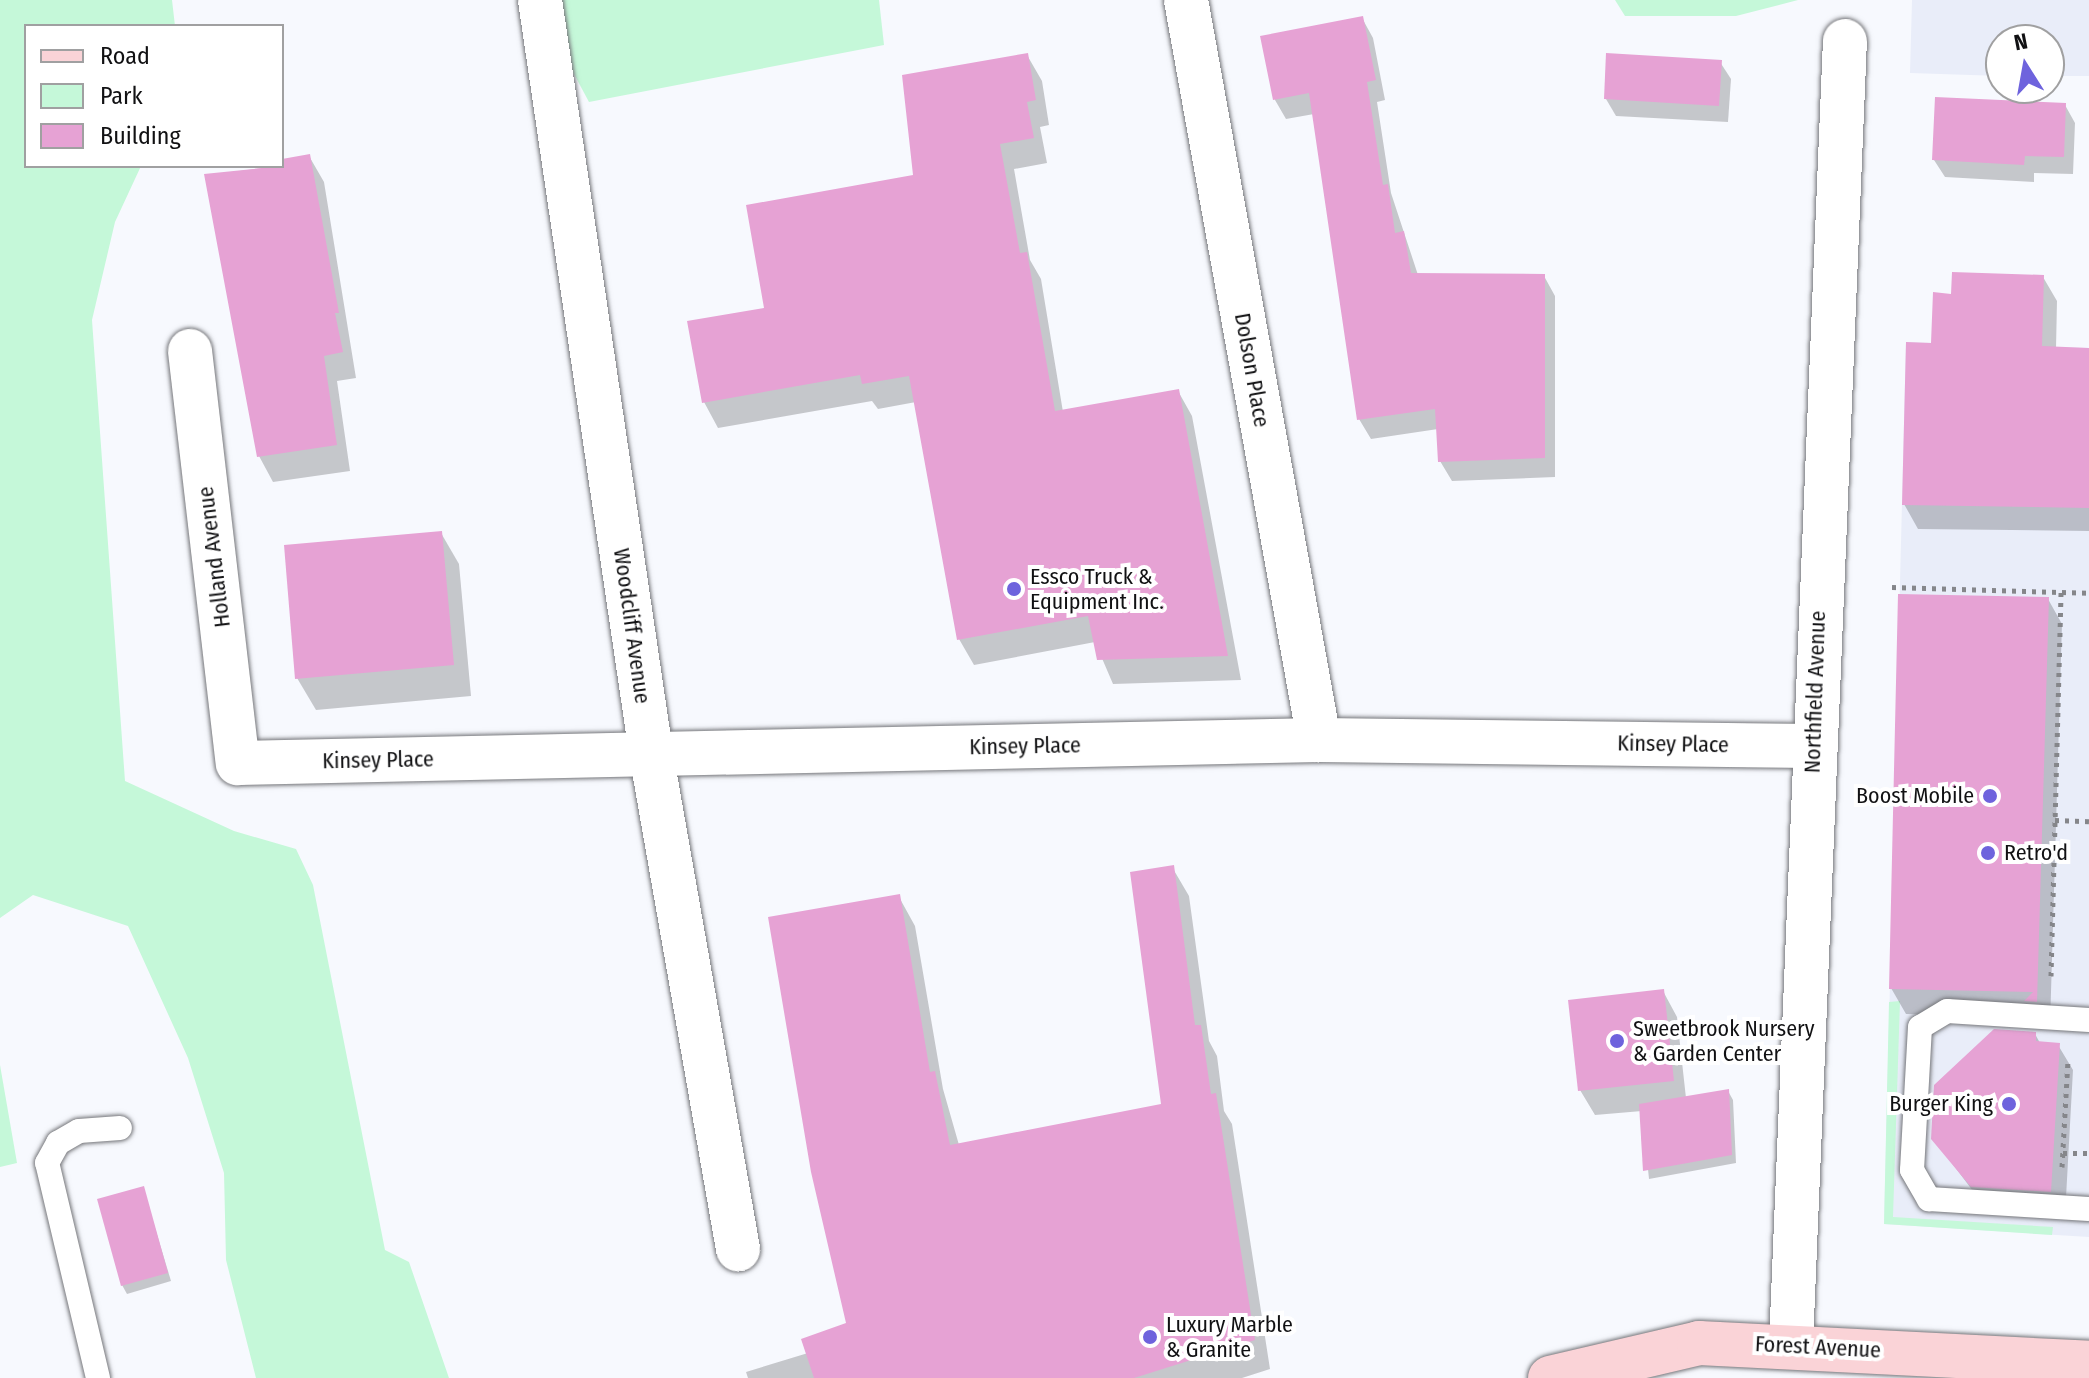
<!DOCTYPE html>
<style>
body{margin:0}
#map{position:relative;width:2089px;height:1378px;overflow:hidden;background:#f7f9fe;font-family:"Fira Sans Condensed",sans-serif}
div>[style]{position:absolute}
.built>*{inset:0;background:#e9edf9}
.green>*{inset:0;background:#c5f8d9}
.shadow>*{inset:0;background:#0003}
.building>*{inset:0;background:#e6a2d4}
.path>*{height:5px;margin-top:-2.5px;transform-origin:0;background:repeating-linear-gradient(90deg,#85868a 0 4px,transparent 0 10px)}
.roads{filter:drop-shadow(0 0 2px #76777b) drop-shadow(0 0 2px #76777b)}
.service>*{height:24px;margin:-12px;padding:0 12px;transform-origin:12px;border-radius:12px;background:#fff}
.minor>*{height:44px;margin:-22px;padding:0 22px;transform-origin:22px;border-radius:22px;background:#fff}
.secondary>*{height:44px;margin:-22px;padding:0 22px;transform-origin:22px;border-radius:22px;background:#fad3d7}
.dots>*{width:22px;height:22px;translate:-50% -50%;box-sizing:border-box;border:4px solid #fff;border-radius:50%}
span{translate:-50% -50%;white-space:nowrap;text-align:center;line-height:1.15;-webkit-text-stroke:8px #fff;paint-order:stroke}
.street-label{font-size:22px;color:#111113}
.poi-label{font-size:22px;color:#111113}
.left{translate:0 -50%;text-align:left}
.right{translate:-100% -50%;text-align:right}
.legend{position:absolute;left:24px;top:24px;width:260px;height:144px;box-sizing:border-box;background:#fff;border:2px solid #a0a0a1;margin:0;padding:10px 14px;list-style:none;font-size:24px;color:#111113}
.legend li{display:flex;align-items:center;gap:16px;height:40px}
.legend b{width:40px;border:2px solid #a0a0a1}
.north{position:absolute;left:1985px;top:24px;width:80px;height:80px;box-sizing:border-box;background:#fff;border:2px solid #a0a0a1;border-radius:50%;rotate:349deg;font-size:22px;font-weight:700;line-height:32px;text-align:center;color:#111113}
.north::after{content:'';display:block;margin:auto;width:28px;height:36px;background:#6e63dd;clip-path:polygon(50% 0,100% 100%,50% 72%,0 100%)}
</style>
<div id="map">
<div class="built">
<i style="clip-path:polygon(1912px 0,2089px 0,2089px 76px,2049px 76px,2049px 40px,2001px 40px,2001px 76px,1910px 73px)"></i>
<i style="clip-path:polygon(1906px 342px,2089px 348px,2089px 1237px,1884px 1224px)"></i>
</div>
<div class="green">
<i style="clip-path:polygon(0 0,172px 0,175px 26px,26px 26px,26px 166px,141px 166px,115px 222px,92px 320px,125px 781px,234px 831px,296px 849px,313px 885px,385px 1250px,409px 1262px,449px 1378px,256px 1378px,226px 1260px,224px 1173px,188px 1058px,128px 926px,33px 895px,0 918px)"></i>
<i style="clip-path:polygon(554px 0,879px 0,884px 45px,589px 102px,567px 61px)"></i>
<i style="clip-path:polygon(1615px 0,1798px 0,1736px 16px,1625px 16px)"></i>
<i style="clip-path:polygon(1900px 1001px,1893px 1217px,2053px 1227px,2052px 1235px,1884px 1224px,1889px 1002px)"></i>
<i style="clip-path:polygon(0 1065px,17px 1163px,0 1167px)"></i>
</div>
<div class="shadow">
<i style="clip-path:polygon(1362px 18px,1373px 38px,1385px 100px,1377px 102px,1391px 193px,1418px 275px,1544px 276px,1555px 296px,1555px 477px,1452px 481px,1440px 461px,1438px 429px,1371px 439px,1359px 419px,1314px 114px,1286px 119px,1275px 100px,1262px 37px)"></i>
<i style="clip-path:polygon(1027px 55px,1042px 81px,1049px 125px,1040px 127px,1047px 163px,1014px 169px,1030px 260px,1041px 279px,1063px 412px,1178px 391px,1192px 416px,1241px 680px,1113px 684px,1095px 642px,974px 665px,959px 639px,916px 402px,878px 409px,872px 401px,718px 428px,704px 402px,767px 310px,916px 177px)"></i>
<i style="clip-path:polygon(1720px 62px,1731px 79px,1728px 122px,1616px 116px,1606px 99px)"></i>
<i style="clip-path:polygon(2065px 105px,2075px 123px,2073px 174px,2034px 173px,2034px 182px,1945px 177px,1934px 160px)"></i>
<i style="clip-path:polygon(309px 156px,324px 182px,356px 378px,337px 381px,350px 471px,273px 482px,259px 456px,206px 175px,282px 166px,282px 161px)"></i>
<i style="clip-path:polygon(2043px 277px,2057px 301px,2056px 349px,2089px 350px,2089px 531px,1918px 529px,1904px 504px,1932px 345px,1953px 296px)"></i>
<i style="clip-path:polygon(441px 533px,459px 564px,471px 696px,316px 710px,297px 678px)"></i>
<i style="clip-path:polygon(2048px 599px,2062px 624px,2050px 1026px,2036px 1017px,1906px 1014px,1891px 988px)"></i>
<i style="clip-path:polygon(1172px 867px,1189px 896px,1209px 1041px,1217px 1056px,1224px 1111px,1232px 1124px,1270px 1369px,1242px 1378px,748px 1378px,746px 1372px,808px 1353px,848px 1324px,899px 897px,915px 926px,943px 1089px,959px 1145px,1163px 1105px)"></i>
<i style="clip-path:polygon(1663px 991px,1677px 1017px,1686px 1098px,1728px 1091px,1733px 1100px,1736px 1163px,1649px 1179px,1642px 1111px,1595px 1115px,1580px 1090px)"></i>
<i style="clip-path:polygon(2035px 1034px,2040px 1043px,2058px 1045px,2073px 1070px,2065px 1216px,1988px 1211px,1933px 1138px)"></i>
<i style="clip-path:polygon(143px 1188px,171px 1281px,127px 1294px,122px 1285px)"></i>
</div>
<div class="building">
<i style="clip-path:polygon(1363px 16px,1376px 80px,1367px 82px,1383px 185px,1388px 184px,1395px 233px,1404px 231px,1411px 273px,1545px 274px,1545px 458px,1438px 462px,1435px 409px,1357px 420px,1309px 93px,1273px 100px,1260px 36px)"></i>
<i style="clip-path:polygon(1028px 53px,1036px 100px,1027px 102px,1034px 138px,1000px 144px,1020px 253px,1027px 252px,1055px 411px,1179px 389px,1228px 656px,1097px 660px,1088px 616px,957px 640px,909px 376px,862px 384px,860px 375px,702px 403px,687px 321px,764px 308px,746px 205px,913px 175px,902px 75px)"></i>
<i style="clip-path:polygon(1606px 53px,1722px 60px,1719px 106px,1604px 99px)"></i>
<i style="clip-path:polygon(1935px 97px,2066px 103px,2064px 157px,2025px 156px,2024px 165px,1932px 160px)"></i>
<i style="clip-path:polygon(310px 154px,339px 313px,335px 313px,343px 352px,324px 356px,337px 445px,257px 457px,204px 174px,282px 166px,282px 159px)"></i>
<i style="clip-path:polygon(1952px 272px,2044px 275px,2042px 346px,2089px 348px,2089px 508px,1902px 505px,1906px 342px,1931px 343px,1933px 292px,1951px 294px)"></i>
<i style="clip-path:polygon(442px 531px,454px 665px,295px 679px,284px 545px)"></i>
<i style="clip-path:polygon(1898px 594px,2049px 597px,2037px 1002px,2024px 1001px,2033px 992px,1889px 989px)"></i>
<i style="clip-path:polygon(1174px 865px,1195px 1025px,1201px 1025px,1211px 1094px,1216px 1093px,1255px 1340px,1134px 1378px,814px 1378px,801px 1339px,846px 1323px,811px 1172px,768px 917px,900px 894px,930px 1072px,935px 1071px,950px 1145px,1161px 1104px,1130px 872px)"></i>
<i style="clip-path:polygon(1664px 989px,1674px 1081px,1578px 1091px,1568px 1000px)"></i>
<i style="clip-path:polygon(1994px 1029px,2036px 1032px,2036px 1041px,2060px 1043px,2051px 1192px,1971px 1187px,1931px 1139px,1934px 1085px)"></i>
<i style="clip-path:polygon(1729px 1089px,1732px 1155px,1643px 1171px,1639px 1104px)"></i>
<i style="clip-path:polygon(144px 1186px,168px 1273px,121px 1286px,97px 1199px)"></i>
</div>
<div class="path">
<i style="left:1892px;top:587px;width:197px;rotate:1.7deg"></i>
<i style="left:2055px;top:820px;width:34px;rotate:2deg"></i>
<i style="left:2051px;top:976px;width:384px;rotate:-88.5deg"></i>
<i style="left:2063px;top:1153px;width:26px"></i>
<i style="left:2062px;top:1167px;width:106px;rotate:-86.8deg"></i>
</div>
<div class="roads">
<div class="service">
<i style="left:2089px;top:1020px;width:142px;rotate:-176.4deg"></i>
<i style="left:1947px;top:1011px;width:31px;rotate:149deg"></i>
<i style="left:1920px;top:1027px;width:143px;rotate:93.2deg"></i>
<i style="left:1912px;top:1170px;width:34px;rotate:60deg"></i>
<i style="left:1929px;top:1199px;width:160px;rotate:3.6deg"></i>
<i style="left:98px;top:1378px;width:221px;rotate:-103.3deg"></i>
<i style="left:47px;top:1163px;width:23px;rotate:-61deg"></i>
<i style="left:58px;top:1143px;width:24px;rotate:-30deg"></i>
<i style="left:79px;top:1131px;width:41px;rotate:-4.2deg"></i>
</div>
<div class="minor">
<i style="left:540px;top:0;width:761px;rotate:81.61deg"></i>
<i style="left:651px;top:753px;width:504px;rotate:80.05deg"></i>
<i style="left:1186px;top:0;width:752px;rotate:79.81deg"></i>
<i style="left:190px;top:351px;width:415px;rotate:83.4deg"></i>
<i style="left:238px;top:763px;width:1081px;rotate:-1.22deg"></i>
<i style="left:1319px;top:740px;width:494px;rotate:0.7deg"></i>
<i style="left:1791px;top:1344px;width:1304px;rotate:-87.63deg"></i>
</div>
<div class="secondary">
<i style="left:1550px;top:1378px;width:153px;rotate:-13.2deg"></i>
<i style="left:1699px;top:1343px;width:391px;rotate:2.9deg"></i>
</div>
</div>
<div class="dots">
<i style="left:1014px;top:589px;background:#6e63dd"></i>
<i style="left:1990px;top:796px;background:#6e63dd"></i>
<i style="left:1988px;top:853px;background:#6e63dd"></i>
<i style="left:1617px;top:1041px;background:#6e63dd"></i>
<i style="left:2009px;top:1104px;background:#6e63dd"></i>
<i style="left:1150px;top:1337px;background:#6e63dd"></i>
</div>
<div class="street-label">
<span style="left:1252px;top:370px;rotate:80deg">Dolson Place</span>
<span style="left:214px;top:557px;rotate:-97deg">Holland Avenue</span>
<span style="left:632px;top:626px;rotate:82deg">Woodcliff Avenue</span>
<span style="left:1815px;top:692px;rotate:-88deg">Northfield Avenue</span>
<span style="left:1673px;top:744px;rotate:1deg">Kinsey Place</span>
<span style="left:1025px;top:746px;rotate:-1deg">Kinsey Place</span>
<span style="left:378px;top:760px;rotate:-1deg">Kinsey Place</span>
<span style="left:1818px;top:1347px;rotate:3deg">Forest Avenue</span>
</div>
<div class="poi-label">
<span class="left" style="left:1030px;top:589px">Essco Truck &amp;<br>Equipment Inc.</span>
<span class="right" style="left:1974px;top:796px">Boost Mobile</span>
<span class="left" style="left:2004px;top:853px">Retro'd</span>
<span class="left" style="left:1633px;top:1041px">Sweetbrook Nursery<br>&amp; Garden Center</span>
<span class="right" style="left:1993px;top:1104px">Burger King</span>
<span class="left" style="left:1166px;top:1337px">Luxury Marble<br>&amp; Granite</span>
</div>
<ul class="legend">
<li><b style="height:10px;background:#fad3d7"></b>Road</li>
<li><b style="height:22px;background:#c5f8d9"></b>Park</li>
<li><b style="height:22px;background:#e6a2d4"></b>Building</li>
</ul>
<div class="north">N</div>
</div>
